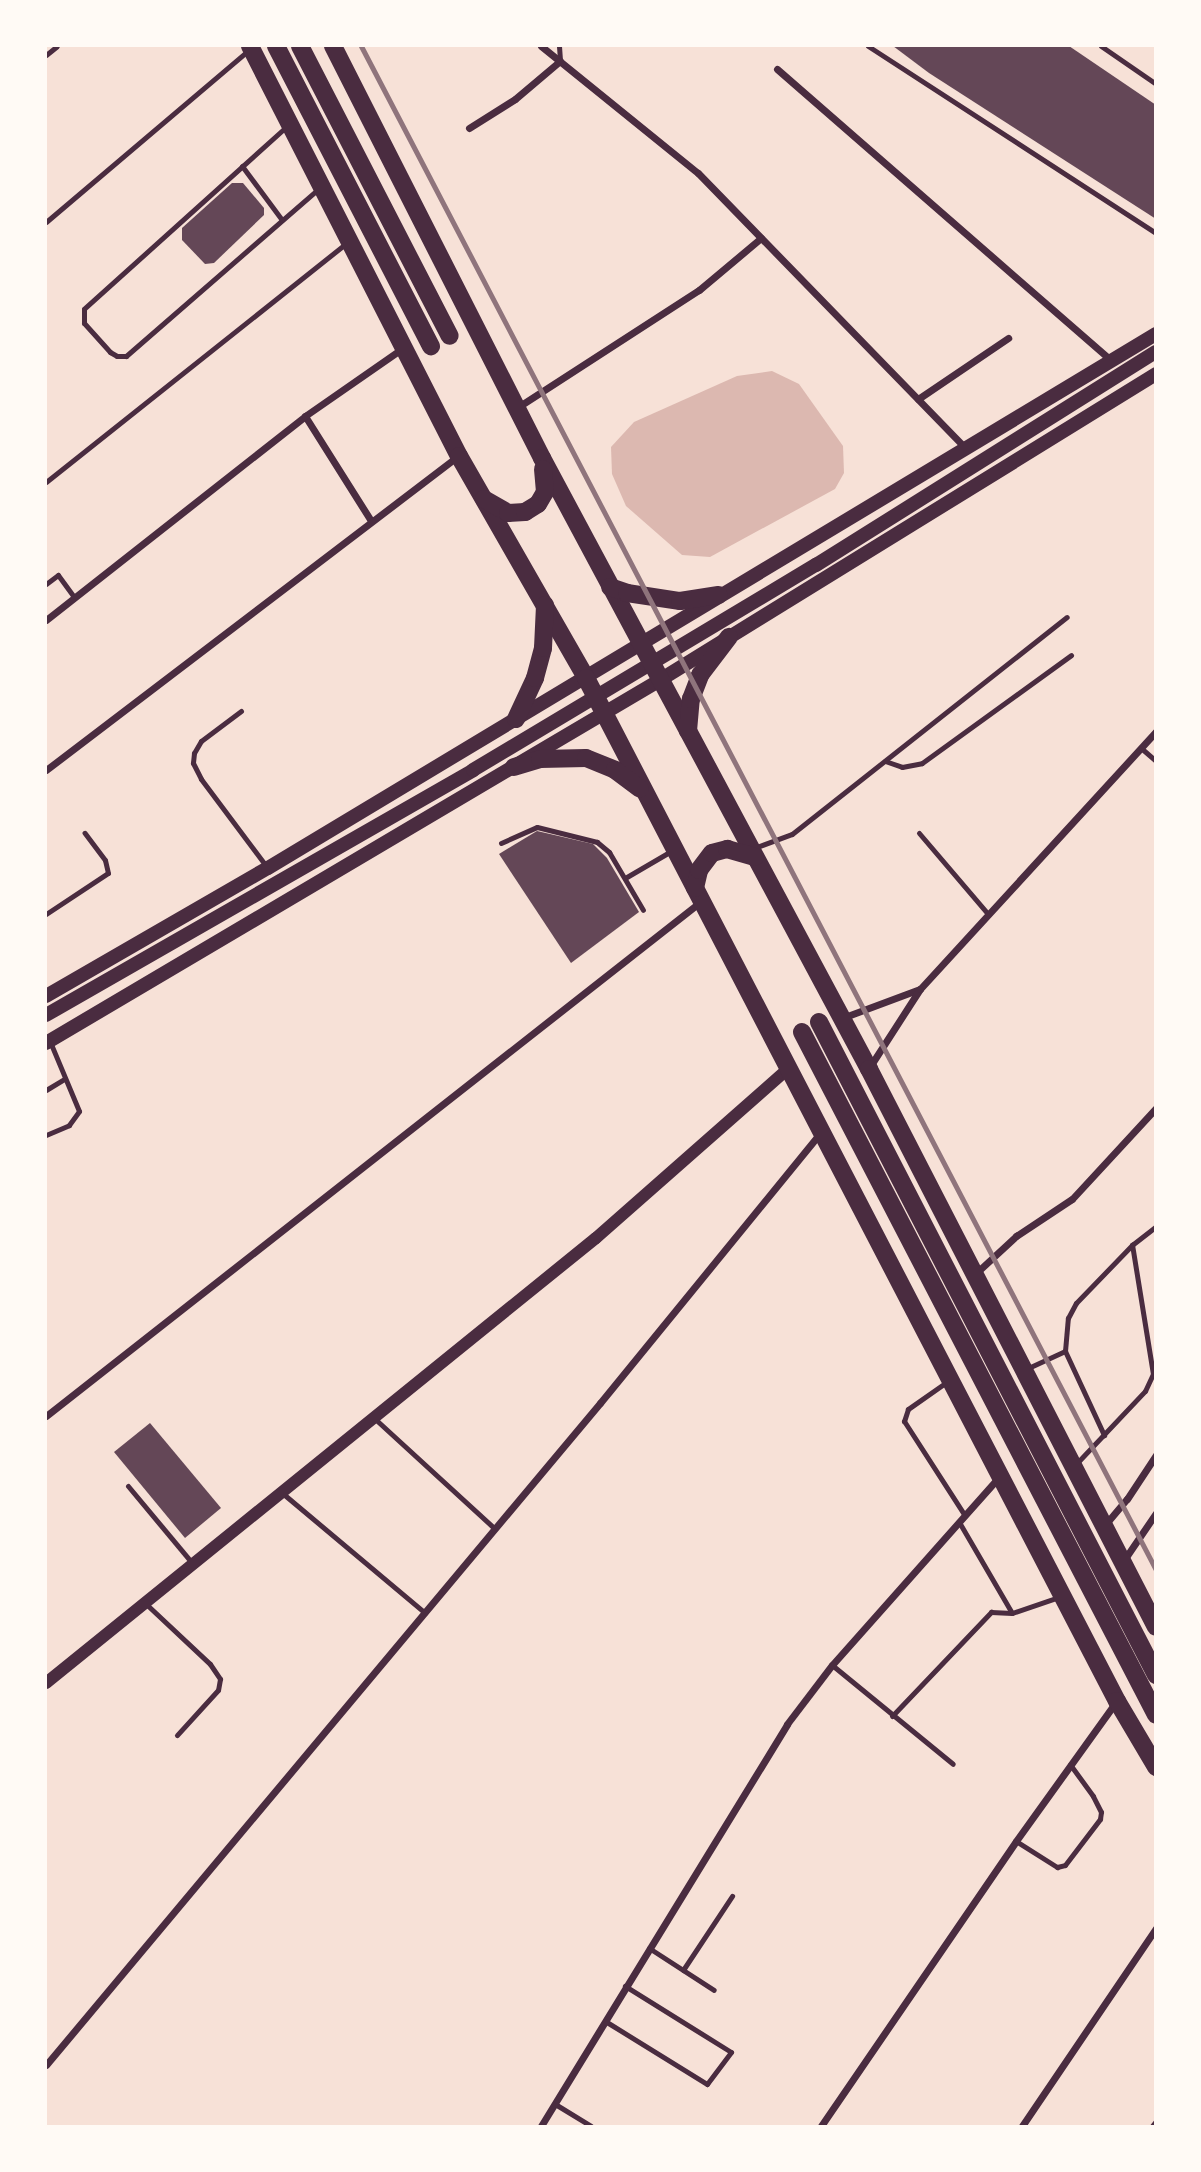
<!DOCTYPE html>
<style>
body{margin:0}
#map{position:relative;width:1201px;height:2172px;overflow:hidden;background:#f7e1d7;font-family:"Noto Sans",sans-serif}
div>[style]{position:absolute}
.water>*{inset:0;background:#dcb8b0}
.building>*{inset:0;background:#644757}
.service>*{height:5px;margin:-2.5px;padding:0 2.5px;transform-origin:2.5px;border-radius:2.5px;background:#4a2c40}
.minor>*{height:7px;margin:-3.5px;padding:0 3.5px;transform-origin:3.5px;border-radius:3.5px;background:#4a2c40}
.tertiary>*{height:12px;margin:-6px;padding:0 6px;transform-origin:6px;border-radius:6px;background:#4a2c40}
.secondary>*{height:14px;margin:-7px;padding:0 7px;transform-origin:7px;border-radius:7px;background:#4a2c40}
.primary>*{height:18px;margin:-9px;padding:0 9px;transform-origin:9px;border-radius:9px;background:#4a2c40}
.rail>*{height:5px;margin:-2.5px;padding:0 2.5px;transform-origin:2.5px;border-radius:2.5px;background:#8f747c}
span{translate:-50% -50%;white-space:nowrap;text-align:center;line-height:1.15;-webkit-text-stroke:7px #fffaf5;paint-order:stroke}
.frame{position:absolute;inset:0;border:47px solid #fffaf5;pointer-events:none}
</style>
<div id="map">
<div class="water">
<i style="clip-path:polygon(772px 371px,799px 384px,843px 446px,844px 473px,835px 489px,710px 557px,682px 555px,626px 506px,612px 474px,611px 447px,634px 422px,737px 376px)"></i>
</div>
<div class="building">
<i style="clip-path:polygon(893px 46px,1069px 46px,1156px 105px,1156px 219px,929px 73px)"></i>
<i style="clip-path:polygon(232px 183px,243px 183px,264px 208px,264px 215px,214px 263px,205px 264px,182px 240px,182px 228px)"></i>
<i style="clip-path:polygon(537px 831px,593px 844px,607px 858px,639px 912px,571px 963px,499px 854px)"></i>
<i style="clip-path:polygon(150px 1423px,221px 1508px,185px 1538px,114px 1452px)"></i>
</div>
<div class="service">
<i style="left:559px;top:46px;width:15px;rotate:86deg"></i>
<i style="left:868px;top:46px;width:343px;rotate:33deg"></i>
<i style="left:1101px;top:46px;width:67px;rotate:34.6deg"></i>
<i style="left:46px;top:55px;width:14px;rotate:-39deg"></i>
<i style="left:287px;top:126px;width:273px;rotate:138deg"></i>
<i style="left:84px;top:309px;width:14px;rotate:90deg"></i>
<i style="left:84px;top:323px;width:39px;rotate:48deg"></i>
<i style="left:110px;top:352px;width:8px;rotate:30deg"></i>
<i style="left:117px;top:356px;width:9px"></i>
<i style="left:126px;top:356px;width:256px;rotate:-41deg"></i>
<i style="left:242px;top:166px;width:67px;rotate:53.5deg"></i>
<i style="left:46px;top:222px;width:266px;rotate:-40.3deg"></i>
<i style="left:46px;top:482px;width:386px;rotate:-38.5deg"></i>
<i style="left:46px;top:584px;width:15px;rotate:-37deg"></i>
<i style="left:58px;top:575px;width:27px;rotate:54deg"></i>
<i style="left:241px;top:711px;width:50px;rotate:143.1deg"></i>
<i style="left:201px;top:741px;width:14px;rotate:120deg"></i>
<i style="left:194px;top:753px;width:10px;rotate:96deg"></i>
<i style="left:193px;top:763px;width:18px;rotate:63deg"></i>
<i style="left:201px;top:779px;width:109px;rotate:53.2deg"></i>
<i style="left:1141px;top:748px;width:20px;rotate:41deg"></i>
<i style="left:885px;top:761px;width:18px;rotate:19deg"></i>
<i style="left:902px;top:767px;width:20px;rotate:-11deg"></i>
<i style="left:922px;top:763px;width:184px;rotate:-35.9deg"></i>
<i style="left:919px;top:833px;width:106px;rotate:49.6deg"></i>
<i style="left:501px;top:843px;width:39px;rotate:-24deg"></i>
<i style="left:537px;top:827px;width:62px;rotate:14deg"></i>
<i style="left:597px;top:842px;width:16px;rotate:40deg"></i>
<i style="left:609px;top:852px;width:67px;rotate:59.6deg"></i>
<i style="left:754px;top:848px;width:40px;rotate:-20.2deg"></i>
<i style="left:792px;top:834px;width:350px;rotate:-38.3deg"></i>
<i style="left:625px;top:878px;width:56px;rotate:-30.3deg"></i>
<i style="left:46px;top:914px;width:74px;rotate:-33.5deg"></i>
<i style="left:108px;top:873px;width:13px;rotate:-103deg"></i>
<i style="left:105px;top:860px;width:34px;rotate:-127deg"></i>
<i style="left:46px;top:1090px;width:21px;rotate:-31deg"></i>
<i style="left:46px;top:1135px;width:25px;rotate:-23deg"></i>
<i style="left:69px;top:1125px;width:17px;rotate:-54deg"></i>
<i style="left:79px;top:1111px;width:73px;rotate:-112.7deg"></i>
<i style="left:1065px;top:1351px;width:93px;rotate:65.1deg"></i>
<i style="left:1026px;top:1369px;width:43px;rotate:-24.8deg"></i>
<i style="left:1065px;top:1351px;width:33px;rotate:-85deg"></i>
<i style="left:1068px;top:1318px;width:17px;rotate:-62deg"></i>
<i style="left:1076px;top:1303px;width:81px;rotate:-46deg"></i>
<i style="left:948px;top:1381px;width:49px;rotate:145deg"></i>
<i style="left:908px;top:1409px;width:13px;rotate:108deg"></i>
<i style="left:904px;top:1421px;width:111px;rotate:57.2deg"></i>
<i style="left:374px;top:1418px;width:164px;rotate:42.5deg"></i>
<i style="left:1075px;top:1465px;width:102px;rotate:-46.6deg"></i>
<i style="left:1145px;top:1391px;width:19px;rotate:-65deg"></i>
<i style="left:1153px;top:1374px;width:131px;rotate:-99.2deg"></i>
<i style="left:1132px;top:1245px;width:31px;rotate:-38deg"></i>
<i style="left:128px;top:1486px;width:102px;rotate:50.2deg"></i>
<i style="left:281px;top:1492px;width:188px;rotate:40deg"></i>
<i style="left:959px;top:1522px;width:105px;rotate:59.8deg"></i>
<i style="left:145px;top:1603px;width:89px;rotate:43.2deg"></i>
<i style="left:210px;top:1664px;width:18px;rotate:56deg"></i>
<i style="left:220px;top:1679px;width:11px;rotate:100deg"></i>
<i style="left:218px;top:1690px;width:61px;rotate:132.3deg"></i>
<i style="left:832px;top:1665px;width:156px;rotate:39.3deg"></i>
<i style="left:892px;top:1716px;width:144px;rotate:-46.4deg"></i>
<i style="left:991px;top:1612px;width:21px;rotate:3deg"></i>
<i style="left:1012px;top:1613px;width:50px;rotate:-18.8deg"></i>
<i style="left:1016px;top:1841px;width:49px;rotate:32.4deg"></i>
<i style="left:1057px;top:1867px;width:8px;rotate:-14deg"></i>
<i style="left:1065px;top:1865px;width:58px;rotate:-52.7deg"></i>
<i style="left:1100px;top:1819px;width:7px;rotate:-82deg"></i>
<i style="left:1101px;top:1812px;width:18px;rotate:-117deg"></i>
<i style="left:1093px;top:1796px;width:39px;rotate:-126deg"></i>
<i style="left:649px;top:1948px;width:77px;rotate:32.9deg"></i>
<i style="left:683px;top:1970px;width:89px;rotate:-56.5deg"></i>
<i style="left:605px;top:2021px;width:120px;rotate:31.7deg"></i>
<i style="left:707px;top:2084px;width:40px;rotate:-53deg"></i>
<i style="left:731px;top:2052px;width:125px;rotate:-148.1deg"></i>
<i style="left:555px;top:2104px;width:42px;rotate:31.4deg"></i>
<i style="left:1152px;top:2126px;width:6px;rotate:-51deg"></i>
</div>
<div class="minor">
<i style="left:541px;top:46px;width:202px;rotate:39deg"></i>
<i style="left:698px;top:173px;width:383px;rotate:45.8deg"></i>
<i style="left:777px;top:69px;width:443px;rotate:41.1deg"></i>
<i style="left:469px;top:128px;width:54px;rotate:-32.2deg"></i>
<i style="left:515px;top:99px;width:59px;rotate:-40.2deg"></i>
<i style="left:918px;top:399px;width:109px;rotate:-34.1deg"></i>
<i style="left:518px;top:407px;width:216px;rotate:-32.9deg"></i>
<i style="left:699px;top:290px;width:81px;rotate:-40deg"></i>
<i style="left:305px;top:416px;width:124px;rotate:57.8deg"></i>
<i style="left:46px;top:620px;width:330px;rotate:-38.2deg"></i>
<i style="left:305px;top:416px;width:119px;rotate:-34.8deg"></i>
<i style="left:46px;top:770px;width:518px;rotate:-37.31deg"></i>
<i style="left:842px;top:1018px;width:83px;rotate:-20.4deg"></i>
<i style="left:869px;top:1068px;width:94px;rotate:-57.2deg"></i>
<i style="left:920px;top:989px;width:350px;rotate:-47.5deg"></i>
<i style="left:975px;top:1274px;width:56px;rotate:-42.8deg"></i>
<i style="left:1016px;top:1236px;width:67px;rotate:-33.5deg"></i>
<i style="left:1072px;top:1199px;width:124px;rotate:-47.3deg"></i>
<i style="left:46px;top:1416px;width:832px;rotate:-38.16deg"></i>
<i style="left:1104px;top:1526px;width:35px;rotate:-50deg"></i>
<i style="left:1127px;top:1499px;width:53px;rotate:-56.6deg"></i>
<i style="left:1124px;top:1560px;width:57px;rotate:-55.8deg"></i>
<i style="left:46px;top:2065px;width:863px;rotate:-50.08deg"></i>
<i style="left:600px;top:1403px;width:350px;rotate:-50.8deg"></i>
<i style="left:541px;top:2126px;width:471px;rotate:-58.5deg"></i>
<i style="left:787px;top:1724px;width:74px;rotate:-52.7deg"></i>
<i style="left:832px;top:1665px;width:251px;rotate:-48.4deg"></i>
<i style="left:821px;top:2126px;width:345px;rotate:-55.6deg"></i>
<i style="left:1016px;top:1841px;width:171px;rotate:-54.3deg"></i>
<i style="left:1022px;top:2126px;width:239px;rotate:-55.9deg"></i>
</div>
<div class="tertiary">
<i style="left:46px;top:1683px;width:707px;rotate:-38.98deg"></i>
<i style="left:596px;top:1238px;width:259px;rotate:-41.4deg"></i>
</div>
<div class="secondary">
<i style="left:46px;top:996px;width:256px;rotate:-30deg"></i>
<i style="left:268px;top:868px;width:1036px;rotate:-31.02deg"></i>
<i style="left:46px;top:1015px;width:492px;rotate:-29.8deg"></i>
<i style="left:473px;top:770px;width:400px;rotate:-30.9deg"></i>
<i style="left:816px;top:565px;width:401px;rotate:-32.1deg"></i>
<i style="left:46px;top:1043px;width:713px;rotate:-30.59deg"></i>
<i style="left:660px;top:680px;width:583px;rotate:-31.67deg"></i>
</div>
<div class="primary">
<i style="left:250px;top:46px;width:460px;rotate:63deg"></i>
<i style="left:459px;top:456px;width:256px;rotate:60.2deg"></i>
<i style="left:586px;top:678px;width:1153px;rotate:62.57deg"></i>
<i style="left:1117px;top:1701px;width:77px;rotate:59.4deg"></i>
<i style="left:276px;top:46px;width:338px;rotate:62.7deg"></i>
<i style="left:300px;top:46px;width:326px;rotate:62.7deg"></i>
<i style="left:333px;top:46px;width:462px;rotate:63.1deg"></i>
<i style="left:542px;top:458px;width:693px;rotate:61.84deg"></i>
<i style="left:869px;top:1069px;width:627px;rotate:62.78deg"></i>
<i style="left:484px;top:499px;width:28px;rotate:30deg"></i>
<i style="left:508px;top:513px;width:17px;rotate:-3deg"></i>
<i style="left:525px;top:512px;width:15px;rotate:-32deg"></i>
<i style="left:538px;top:504px;width:14px;rotate:-60deg"></i>
<i style="left:545px;top:492px;width:23px;rotate:-95deg"></i>
<i style="left:610px;top:587px;width:18px;rotate:19deg"></i>
<i style="left:627px;top:593px;width:54px;rotate:8.6deg"></i>
<i style="left:680px;top:601px;width:39px;rotate:-9deg"></i>
<i style="left:516px;top:719px;width:45px;rotate:-65.1deg"></i>
<i style="left:535px;top:678px;width:31px;rotate:-75deg"></i>
<i style="left:543px;top:648px;width:43px;rotate:-87.3deg"></i>
<i style="left:688px;top:731px;width:32px;rotate:-85deg"></i>
<i style="left:691px;top:699px;width:26px;rotate:-69deg"></i>
<i style="left:700px;top:675px;width:48px;rotate:-52.7deg"></i>
<i style="left:514px;top:767px;width:27px;rotate:-17deg"></i>
<i style="left:540px;top:759px;width:46px;rotate:-1.2deg"></i>
<i style="left:586px;top:758px;width:31px;rotate:22deg"></i>
<i style="left:615px;top:770px;width:31px;rotate:37deg"></i>
<i style="left:695px;top:888px;width:18px;rotate:-77deg"></i>
<i style="left:699px;top:870px;width:21px;rotate:-53deg"></i>
<i style="left:712px;top:853px;width:16px;rotate:-15deg"></i>
<i style="left:727px;top:849px;width:29px;rotate:16deg"></i>
<i style="left:819px;top:1022px;width:735px;rotate:62.7deg"></i>
<i style="left:802px;top:1032px;width:769px;rotate:62.6deg"></i>
</div>
<div class="rail">
<i style="left:361px;top:46px;width:1719px;rotate:62.45deg"></i>
</div>
<div class="frame"></div>
</div>
